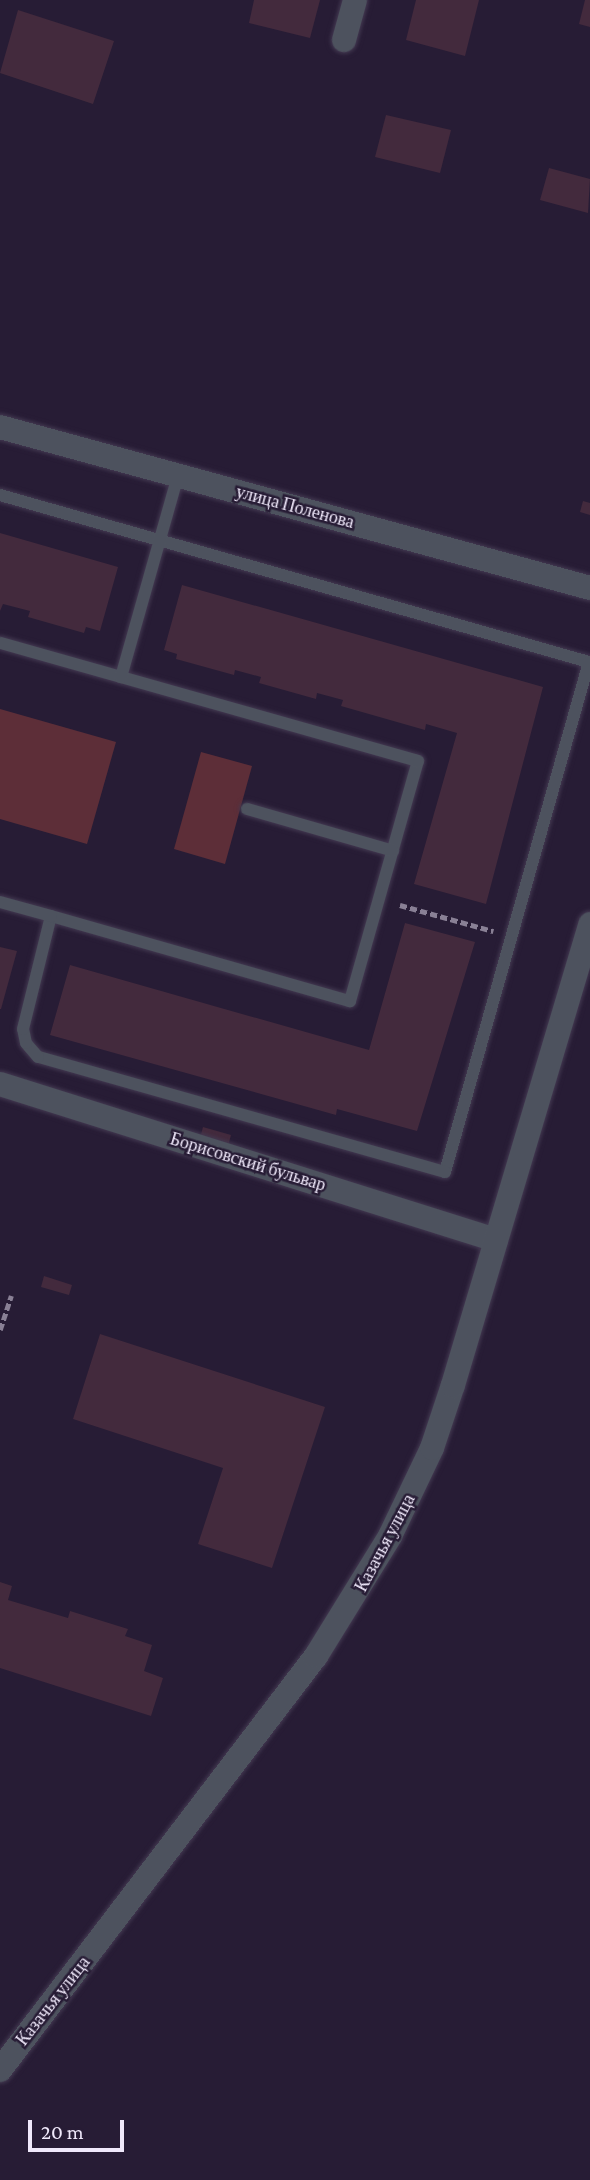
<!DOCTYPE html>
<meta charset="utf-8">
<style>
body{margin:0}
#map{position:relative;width:590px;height:2180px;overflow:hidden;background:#271c35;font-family:"Crimson Pro",serif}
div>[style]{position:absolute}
.green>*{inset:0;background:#5d2e38}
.building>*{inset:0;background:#432a3d}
.path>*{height:4.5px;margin-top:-2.25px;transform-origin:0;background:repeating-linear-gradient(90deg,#898095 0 7px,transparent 0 10.5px)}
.roads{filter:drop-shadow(0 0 2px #433951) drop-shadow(0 0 2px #433951)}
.lane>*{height:12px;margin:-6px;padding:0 6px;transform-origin:6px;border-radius:6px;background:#4d525e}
.street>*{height:24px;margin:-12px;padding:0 12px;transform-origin:12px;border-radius:12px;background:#4d525e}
span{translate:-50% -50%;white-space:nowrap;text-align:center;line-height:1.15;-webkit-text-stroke:5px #271c35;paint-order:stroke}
.street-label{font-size:18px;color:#f0e9fb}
.scale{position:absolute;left:28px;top:2120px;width:96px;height:32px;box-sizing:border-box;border:4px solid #f0e9fb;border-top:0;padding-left:9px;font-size:21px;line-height:24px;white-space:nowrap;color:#f0e9fb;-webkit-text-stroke:5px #271c35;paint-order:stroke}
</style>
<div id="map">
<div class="green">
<i style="clip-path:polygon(0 709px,116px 742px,87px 844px,0 819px)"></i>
<i style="clip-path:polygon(201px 752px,252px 766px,225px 864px,174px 849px)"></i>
</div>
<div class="building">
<i style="clip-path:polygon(254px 0,320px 0,310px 38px,249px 23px)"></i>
<i style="clip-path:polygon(416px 0,479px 0,465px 56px,406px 40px)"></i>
<i style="clip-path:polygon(585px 0,590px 0,590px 27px,579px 24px)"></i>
<i style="clip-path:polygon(18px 10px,114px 41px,93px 104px,0 73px)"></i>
<i style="clip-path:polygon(386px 115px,451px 130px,440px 173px,375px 157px)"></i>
<i style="clip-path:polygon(549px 168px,590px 179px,588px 213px,540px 200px)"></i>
<i style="clip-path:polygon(583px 501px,590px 503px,590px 515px,580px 512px)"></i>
<i style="clip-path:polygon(0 533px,118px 567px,100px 631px,86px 627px,84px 633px,28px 617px,30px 611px,3px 604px,0 611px)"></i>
<i style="clip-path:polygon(182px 585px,543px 687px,486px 904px,414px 884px,457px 733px,426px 724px,425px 730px,341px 706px,343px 700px,317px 693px,316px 699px,259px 683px,261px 677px,235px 670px,234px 675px,176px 659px,177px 654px,164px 650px)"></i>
<i style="clip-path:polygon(405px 923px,475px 942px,417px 1131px,337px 1109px,336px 1115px,50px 1035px,70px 965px,369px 1050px)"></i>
<i style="clip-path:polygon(0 947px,17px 951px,1px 1009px,0 1009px)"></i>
<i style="clip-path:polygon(203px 1127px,231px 1135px,228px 1146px,200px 1138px)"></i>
<i style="clip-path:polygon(44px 1276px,72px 1285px,69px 1295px,41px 1287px)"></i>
<i style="clip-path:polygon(100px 1334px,325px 1407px,272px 1568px,198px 1544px,223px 1468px,73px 1419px)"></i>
<i style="clip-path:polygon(0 1582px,12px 1586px,8px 1600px,68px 1618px,70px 1611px,128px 1629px,125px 1636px,152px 1645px,144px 1671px,163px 1678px,151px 1716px,0 1668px)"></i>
</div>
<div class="path">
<i style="left:400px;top:905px;width:97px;rotate:15.6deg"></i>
<i style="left:0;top:1330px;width:36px;rotate:-72deg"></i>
</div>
<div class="roads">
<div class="lane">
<i style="left:0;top:495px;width:612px;rotate:15.83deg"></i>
<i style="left:589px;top:662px;width:530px;rotate:105.77deg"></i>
<i style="left:445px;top:1172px;width:423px;rotate:-164.2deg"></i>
<i style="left:38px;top:1057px;width:18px;rotate:-131deg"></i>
<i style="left:26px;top:1043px;width:14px;rotate:-102deg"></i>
<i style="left:23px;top:1029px;width:116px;rotate:-76.1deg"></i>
<i style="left:51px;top:916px;width:311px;rotate:15.9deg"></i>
<i style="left:350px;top:1001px;width:249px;rotate:-74.2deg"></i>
<i style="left:418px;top:761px;width:434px;rotate:-164.2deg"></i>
<i style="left:121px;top:677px;width:209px;rotate:-74.2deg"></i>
<i style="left:247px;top:809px;width:152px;rotate:16deg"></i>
<i style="left:0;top:902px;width:53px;rotate:15.4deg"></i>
</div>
<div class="street">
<i style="left:344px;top:40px;width:41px;rotate:-74.6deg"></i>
<i style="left:0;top:427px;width:612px;rotate:15.26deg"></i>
<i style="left:0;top:1084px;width:520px;rotate:17.46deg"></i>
<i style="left:0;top:2070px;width:521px;rotate:-52.65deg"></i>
<i style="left:316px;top:1656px;width:141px;rotate:-58.3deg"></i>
<i style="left:390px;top:1536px;width:98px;rotate:-64.5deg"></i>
<i style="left:432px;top:1448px;width:66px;rotate:-71.6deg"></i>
<i style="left:453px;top:1385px;width:481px;rotate:-73.4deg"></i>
</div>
</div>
<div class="street-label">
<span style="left:295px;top:507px;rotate:15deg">улица Поленова</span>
<span style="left:248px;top:1162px;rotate:17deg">Борисовский бульвар</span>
<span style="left:385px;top:1543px;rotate:-62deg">Казачья улица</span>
<span style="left:53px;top:2001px;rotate:-52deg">Казачья улица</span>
</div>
<div class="scale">20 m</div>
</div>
